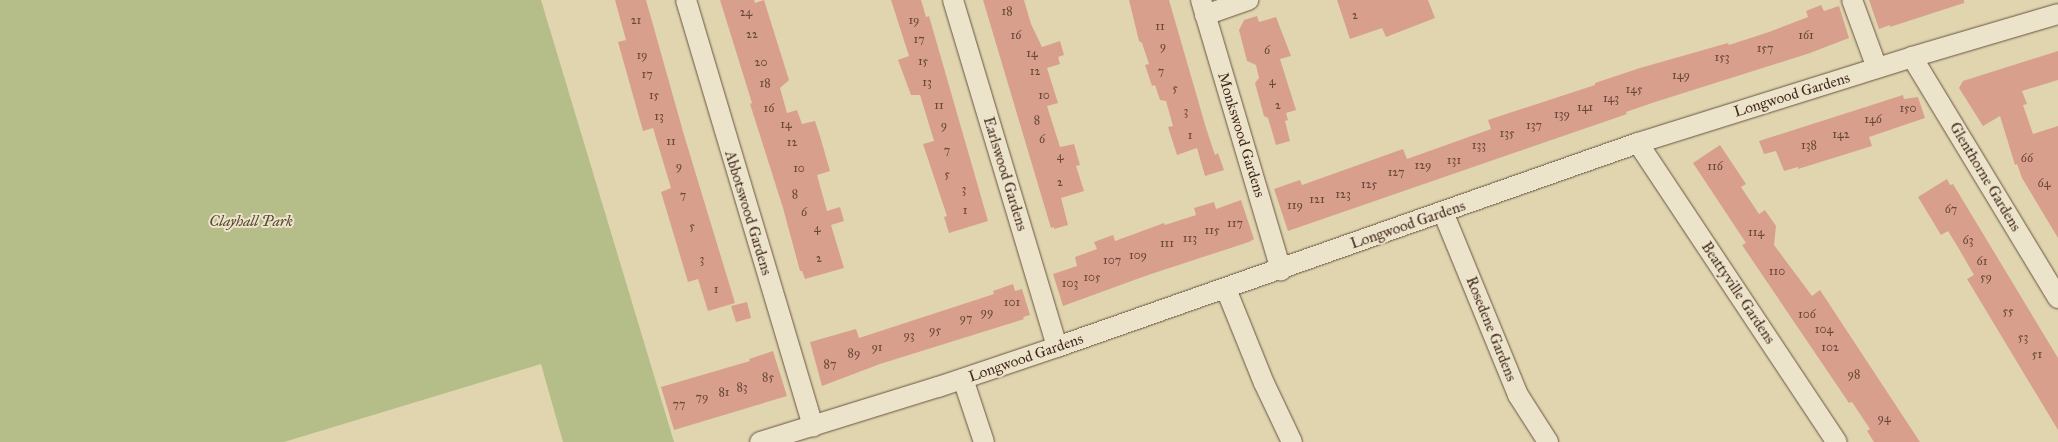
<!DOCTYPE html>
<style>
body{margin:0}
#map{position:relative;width:2058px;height:442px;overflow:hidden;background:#e0d5af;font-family:"IM FELL Great Primer",serif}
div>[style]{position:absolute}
.green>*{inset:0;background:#b5bd89}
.building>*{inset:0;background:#d8a08c}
.roads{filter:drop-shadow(0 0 1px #6b5341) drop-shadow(0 0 1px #6b5341)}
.minor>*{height:20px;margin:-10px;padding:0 10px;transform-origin:10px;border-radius:10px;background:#ebe4cb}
span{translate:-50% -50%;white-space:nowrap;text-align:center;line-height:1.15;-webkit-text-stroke:4px #ebe4cb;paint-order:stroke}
.number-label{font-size:12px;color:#694638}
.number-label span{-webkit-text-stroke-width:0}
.street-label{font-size:15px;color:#44281c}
.park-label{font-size:15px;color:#5b4632;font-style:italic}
</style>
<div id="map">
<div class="green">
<i style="clip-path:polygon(0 0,541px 0,674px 442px,563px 442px,541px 364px,284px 442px,0 442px)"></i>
</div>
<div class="building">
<i style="clip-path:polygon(615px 0,646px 0,684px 135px,735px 303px,708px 311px,698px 279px,688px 282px,661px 192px,671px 188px,653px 128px,643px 131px,618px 42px,626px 40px)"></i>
<i style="clip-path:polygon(720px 0,754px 0,755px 3px,764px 0,789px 80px,780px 88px,787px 113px,797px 110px,802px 124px,815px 121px,820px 136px,830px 171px,817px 175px,827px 211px,840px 207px,844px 221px,831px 225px,844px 268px,805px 279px,802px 271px,800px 271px,783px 208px,750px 104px,752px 103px)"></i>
<i style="clip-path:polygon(891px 0,921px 0,926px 17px,929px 16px,988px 221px,949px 233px,944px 217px,947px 216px,923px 144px,934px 141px,920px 95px,911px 95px,898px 60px,909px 56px)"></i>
<i style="clip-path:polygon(983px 0,1024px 0,1031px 24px,1042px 47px,1060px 41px,1064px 55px,1058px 57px,1060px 64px,1047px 68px,1058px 103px,1047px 106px,1060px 147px,1074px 144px,1080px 165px,1076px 166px,1084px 191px,1061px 198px,1068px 225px,1054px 229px,1054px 227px,1051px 228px)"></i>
<i style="clip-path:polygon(1129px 0,1169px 0,1206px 128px,1215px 155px,1218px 153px,1224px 170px,1205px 176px,1197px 148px,1177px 155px,1168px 127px,1173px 126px,1166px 101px,1160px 100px,1155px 85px,1152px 86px,1145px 65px,1149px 64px,1142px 43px,1139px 41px)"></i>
<i style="clip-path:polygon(1337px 0,1428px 0,1435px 18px,1386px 37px,1382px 28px,1350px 39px)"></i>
<i style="clip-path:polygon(1869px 0,1964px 0,1964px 3px,1890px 27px,1890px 25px,1879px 29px)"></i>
<i style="clip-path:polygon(1821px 5px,1824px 11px,1839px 6px,1849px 38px,1810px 53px,1652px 103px,1626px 112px,1627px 114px,1288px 231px,1274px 189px,1300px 180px,1302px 185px,1403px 149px,1407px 159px,1491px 129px,1488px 120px,1595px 85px,1595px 83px,1640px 68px,1728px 43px,1729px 45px,1769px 32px,1808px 17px,1806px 11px)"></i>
<i style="clip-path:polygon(1257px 16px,1259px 22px,1276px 17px,1291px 56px,1280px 59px,1296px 110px,1286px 113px,1288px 120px,1285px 121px,1290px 141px,1276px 145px,1268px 118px,1264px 116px,1255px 83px,1259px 78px,1256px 65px,1247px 61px,1239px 30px,1244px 20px)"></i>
<i style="clip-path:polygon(2058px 51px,2058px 80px,2022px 91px,2027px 104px,2023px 105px,2033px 134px,2058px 126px,2058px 238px,2022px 178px,2017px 164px,2015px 165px,2000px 116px,1983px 126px,1959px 88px,1963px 81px)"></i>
<i style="clip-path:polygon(1903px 95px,1904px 99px,1918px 97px,1925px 118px,1869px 137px,1872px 146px,1798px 169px,1798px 167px,1784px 171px,1776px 151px,1764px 154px,1759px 141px)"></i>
<i style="clip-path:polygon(1720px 145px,1746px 184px,1741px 187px,1759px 214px,1765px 210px,1776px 226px,1774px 245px,1812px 296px,1820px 290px,1920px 442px,1874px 442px,1867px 431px,1870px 429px,1852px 402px,1849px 403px,1742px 245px,1746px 243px,1693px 163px)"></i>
<i style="clip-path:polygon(1947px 179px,1950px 185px,1953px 184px,2058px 358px,2058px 430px,1967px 279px,1974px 275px,1959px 249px,1948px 231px,1941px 235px,1918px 197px)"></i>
<i style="clip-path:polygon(1241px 200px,1254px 239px,1249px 242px,1148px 275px,1063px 306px,1053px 274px,1077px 266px,1075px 257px,1097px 249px,1094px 242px,1113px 235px,1115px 241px,1164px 223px,1165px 225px,1196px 215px,1194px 208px,1214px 202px,1216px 209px)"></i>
<i style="clip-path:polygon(1013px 284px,1015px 291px,1022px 289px,1030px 315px,1023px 317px,1024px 319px,880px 364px,822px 386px,810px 342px,856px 329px,859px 338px,994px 294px,993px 291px)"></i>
<i style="clip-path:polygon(747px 302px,751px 318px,736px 322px,731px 306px)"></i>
<i style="clip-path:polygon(773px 351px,787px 396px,674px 430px,661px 387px,750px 361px,749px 359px)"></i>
</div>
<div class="roads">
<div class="minor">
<i style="left:686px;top:0;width:445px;rotate:73.4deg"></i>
<i style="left:953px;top:0;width:362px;rotate:73.3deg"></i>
<i style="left:1201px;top:0;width:282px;rotate:73.5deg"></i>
<i style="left:1852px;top:0;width:72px;rotate:69.8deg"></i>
<i style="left:1205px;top:15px;width:46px;rotate:-19.2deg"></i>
<i style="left:1912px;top:57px;width:282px;rotate:58.8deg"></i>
<i style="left:1638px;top:143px;width:359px;rotate:56.4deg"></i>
<i style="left:1443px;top:212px;width:198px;rotate:67.7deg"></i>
<i style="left:1518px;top:395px;width:56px;rotate:57.4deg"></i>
<i style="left:1226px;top:289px;width:101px;rotate:68deg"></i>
<i style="left:1264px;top:383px;width:65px;rotate:64.6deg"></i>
<i style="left:963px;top:379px;width:66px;rotate:71.6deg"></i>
<i style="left:760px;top:442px;width:186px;rotate:-17.2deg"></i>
<i style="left:938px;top:387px;width:126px;rotate:-18.6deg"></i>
<i style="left:1057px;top:347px;width:616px;rotate:-19.35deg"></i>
<i style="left:1638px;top:143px;width:287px;rotate:-17.4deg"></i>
<i style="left:1912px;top:57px;width:152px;rotate:-16.4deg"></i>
</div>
</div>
<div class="number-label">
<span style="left:1007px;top:12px">18</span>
<span style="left:746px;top:13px">24</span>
<span style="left:1355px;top:16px">2</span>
<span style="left:636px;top:21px">21</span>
<span style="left:914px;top:21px">19</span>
<span style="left:1160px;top:27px">11</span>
<span style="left:752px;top:35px">22</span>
<span style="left:1016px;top:36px">16</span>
<span style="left:1806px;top:36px">161</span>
<span style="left:919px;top:40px">17</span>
<span style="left:1163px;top:47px">9</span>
<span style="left:1765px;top:49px">157</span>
<span style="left:1267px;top:51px">6</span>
<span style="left:1032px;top:54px">14</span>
<span style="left:642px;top:56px">19</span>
<span style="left:1722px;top:58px">153</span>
<span style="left:923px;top:62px">15</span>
<span style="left:761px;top:63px">20</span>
<span style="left:1035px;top:72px">12</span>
<span style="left:1161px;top:72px">7</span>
<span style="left:647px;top:75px">17</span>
<span style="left:1681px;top:76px">149</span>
<span style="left:1272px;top:82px">4</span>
<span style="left:927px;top:83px">13</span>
<span style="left:765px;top:84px">18</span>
<span style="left:1175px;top:89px">5</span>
<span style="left:1634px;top:90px">145</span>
<span style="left:654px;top:96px">15</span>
<span style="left:1044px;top:96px">10</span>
<span style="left:1611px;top:99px">143</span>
<span style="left:939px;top:106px">11</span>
<span style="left:1278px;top:106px">2</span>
<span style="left:1585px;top:108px">141</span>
<span style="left:769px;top:109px">16</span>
<span style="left:1908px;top:109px">150</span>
<span style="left:1186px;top:112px">3</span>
<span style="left:1562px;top:115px">139</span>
<span style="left:659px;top:117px">13</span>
<span style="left:1873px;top:120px">146</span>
<span style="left:1037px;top:121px">8</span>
<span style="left:786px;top:125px">14</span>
<span style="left:944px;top:126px">9</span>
<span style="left:1534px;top:126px">137</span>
<span style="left:1507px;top:134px">135</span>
<span style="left:1841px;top:135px">142</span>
<span style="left:1190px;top:136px">1</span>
<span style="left:1042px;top:140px">6</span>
<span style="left:671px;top:142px">11</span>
<span style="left:792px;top:143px">12</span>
<span style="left:1479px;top:146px">133</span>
<span style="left:1809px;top:146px">138</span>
<span style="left:947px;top:151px">7</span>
<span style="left:1060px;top:157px">4</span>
<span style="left:2027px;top:159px">66</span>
<span style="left:1454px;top:161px">131</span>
<span style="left:1423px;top:166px">129</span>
<span style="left:679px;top:167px">9</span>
<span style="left:1715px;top:167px">116</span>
<span style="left:799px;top:169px">10</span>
<span style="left:1396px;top:173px">127</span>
<span style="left:947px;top:175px">5</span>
<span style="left:1060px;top:183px">2</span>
<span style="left:2044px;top:184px">64</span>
<span style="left:1369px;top:185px">125</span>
<span style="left:964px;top:190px">3</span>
<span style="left:795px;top:195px">8</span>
<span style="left:1343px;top:195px">123</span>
<span style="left:683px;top:196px">7</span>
<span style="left:1317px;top:200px">121</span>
<span style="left:1295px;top:206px">119</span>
<span style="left:1951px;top:210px">67</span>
<span style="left:965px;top:211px">1</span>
<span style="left:804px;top:213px">6</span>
<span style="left:1235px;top:224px">117</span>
<span style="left:692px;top:227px">5</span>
<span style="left:817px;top:229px">4</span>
<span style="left:1212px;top:231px">115</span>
<span style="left:1756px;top:233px">114</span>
<span style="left:1190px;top:239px">113</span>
<span style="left:1968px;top:241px">63</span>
<span style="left:1167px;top:244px">111</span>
<span style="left:1138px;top:256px">109</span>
<span style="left:819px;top:259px">2</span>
<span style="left:702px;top:260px">3</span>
<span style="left:1112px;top:261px">107</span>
<span style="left:1982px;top:262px">61</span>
<span style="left:1777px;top:272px">110</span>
<span style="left:1092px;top:278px">105</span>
<span style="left:1986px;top:278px">59</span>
<span style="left:1070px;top:284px">103</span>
<span style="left:716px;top:290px">1</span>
<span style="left:1012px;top:303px">101</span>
<span style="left:2008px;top:312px">55</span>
<span style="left:987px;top:313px">99</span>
<span style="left:1807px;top:315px">106</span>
<span style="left:966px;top:319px">97</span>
<span style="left:1824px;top:330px">104</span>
<span style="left:935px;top:331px">95</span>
<span style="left:909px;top:336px">93</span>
<span style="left:2023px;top:338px">53</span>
<span style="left:877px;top:348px">91</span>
<span style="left:1830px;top:348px">102</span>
<span style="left:854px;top:354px">89</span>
<span style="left:2037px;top:355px">51</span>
<span style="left:830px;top:365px">87</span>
<span style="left:1854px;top:375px">98</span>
<span style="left:768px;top:378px">85</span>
<span style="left:742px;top:388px">83</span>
<span style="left:724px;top:393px">81</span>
<span style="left:702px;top:398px">79</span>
<span style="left:679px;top:405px">77</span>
<span style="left:1884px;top:419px">94</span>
</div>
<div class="street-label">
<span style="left:1792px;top:95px;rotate:-17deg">Longwood Gardens</span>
<span style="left:1241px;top:135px;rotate:73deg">Monkswood Gardens</span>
<span style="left:1005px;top:174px;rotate:73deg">Earlswood Gardens</span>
<span style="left:1985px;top:177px;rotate:59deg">Glenthorne Gardens</span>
<span style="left:748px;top:213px;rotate:73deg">Abbotswood Gardens</span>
<span style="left:1408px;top:225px;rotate:-19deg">Longwood Gardens</span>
<span style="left:1738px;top:293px;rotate:56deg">Beattyville Gardens</span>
<span style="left:1491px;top:329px;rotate:68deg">Rosedene Gardens</span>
<span style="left:1026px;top:358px;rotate:-19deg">Longwood Gardens</span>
</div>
<div class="park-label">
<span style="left:251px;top:222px">Clayhall Park</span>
</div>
</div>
